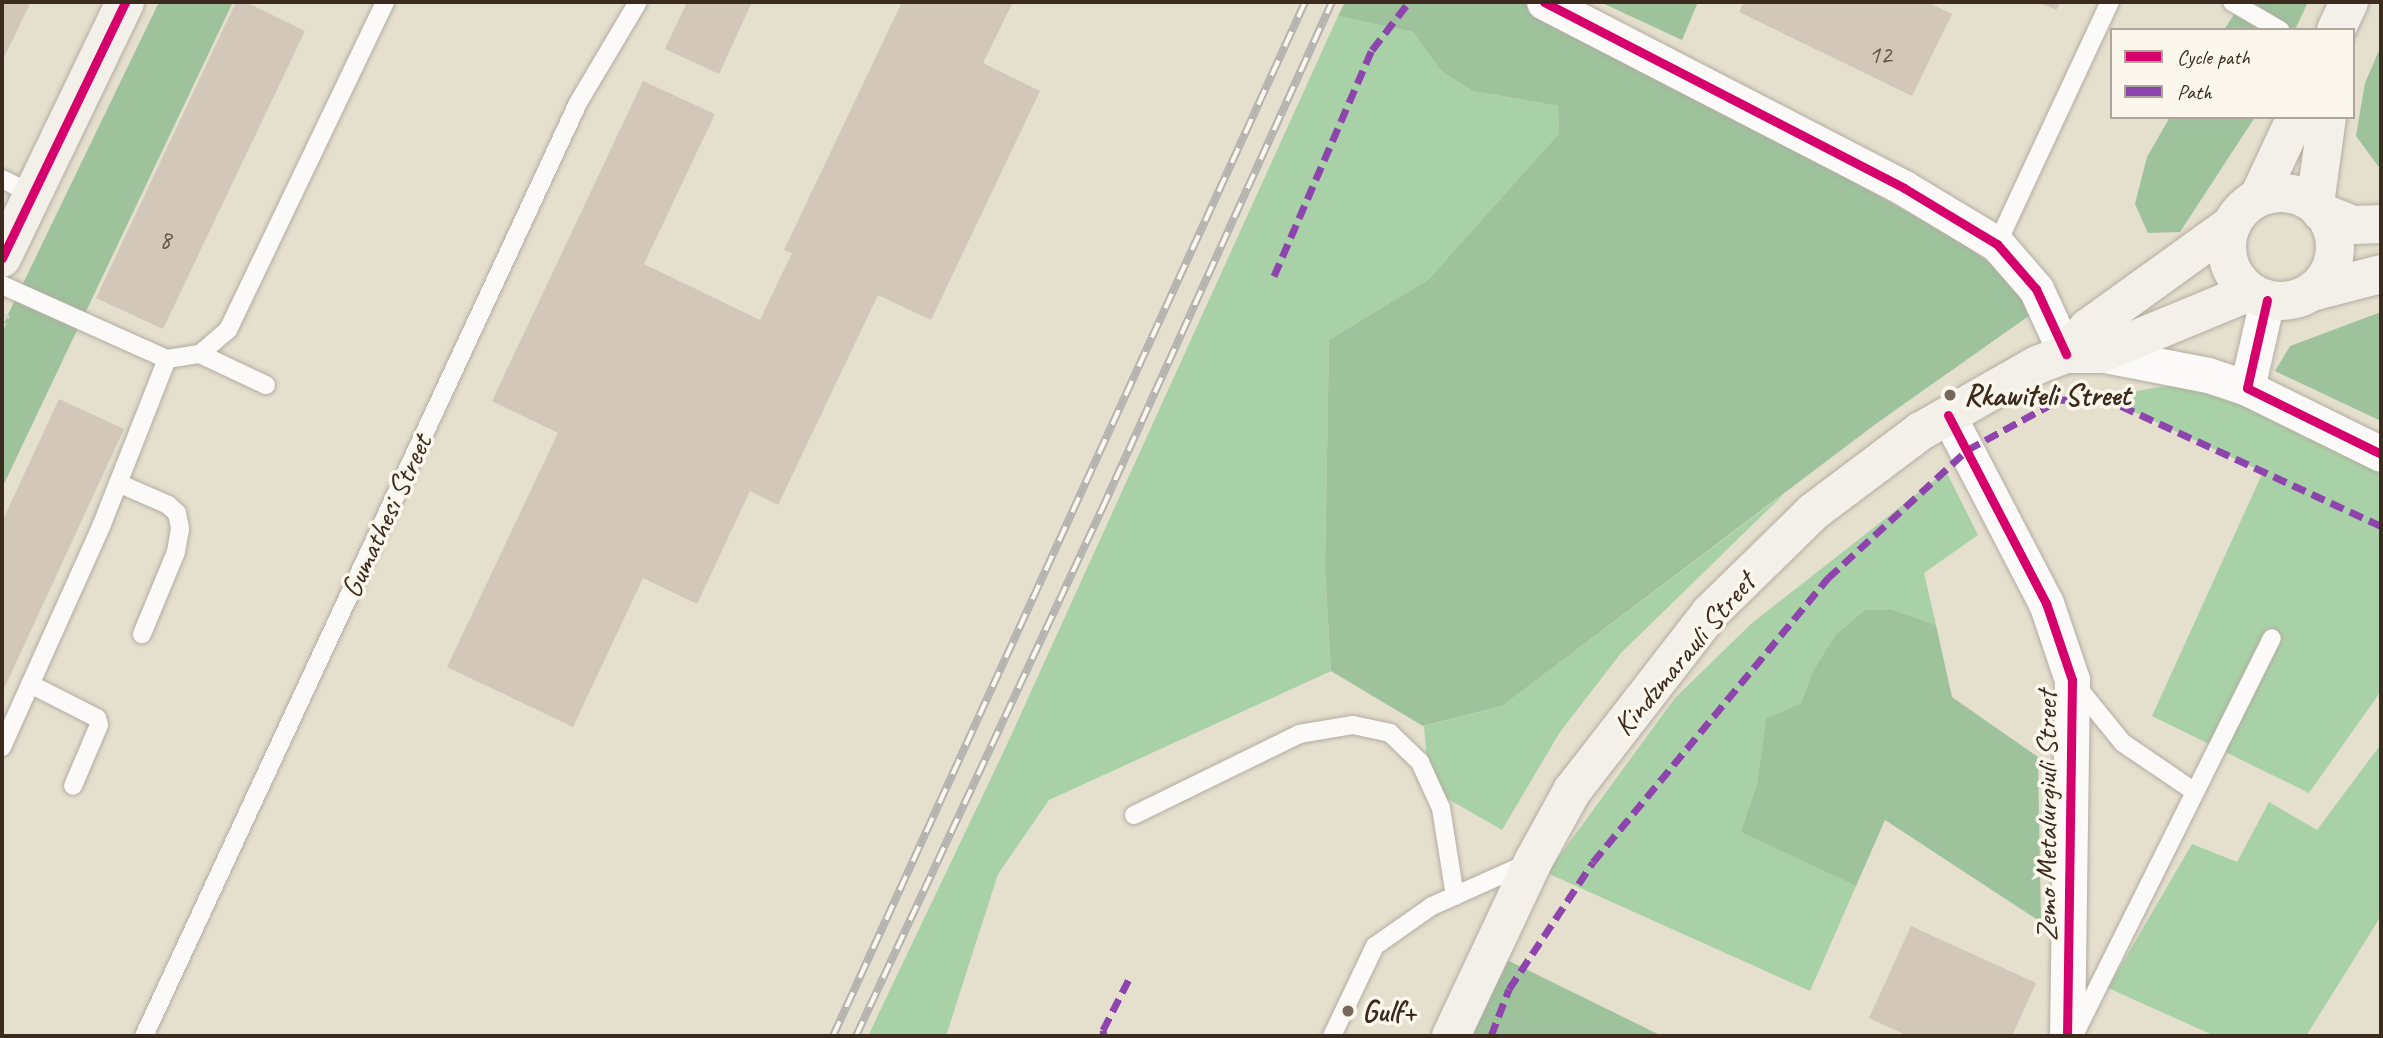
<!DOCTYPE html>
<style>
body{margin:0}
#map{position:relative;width:2383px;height:1038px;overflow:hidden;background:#e5dfce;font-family:Caveat,sans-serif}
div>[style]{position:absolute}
.green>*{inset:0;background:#a9d1a7}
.forest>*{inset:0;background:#9dc29c}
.building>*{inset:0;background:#d2c7b9}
.path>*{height:4.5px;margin-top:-2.25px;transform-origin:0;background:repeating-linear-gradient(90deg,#d3d1cb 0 5px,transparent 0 10px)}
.roads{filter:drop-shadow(0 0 2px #b2ada1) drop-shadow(0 0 2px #b2ada1)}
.lane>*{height:18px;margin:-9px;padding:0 9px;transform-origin:9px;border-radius:9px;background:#fbfaf8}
.street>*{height:35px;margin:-17.5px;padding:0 17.5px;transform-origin:17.5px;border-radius:17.5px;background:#fbfaf8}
.secondary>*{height:38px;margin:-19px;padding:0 19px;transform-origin:19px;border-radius:19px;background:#f3f0e9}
.secondary>.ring{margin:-19px;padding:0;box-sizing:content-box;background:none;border:38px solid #f3f0e9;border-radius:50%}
.rail>*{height:8px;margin-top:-4px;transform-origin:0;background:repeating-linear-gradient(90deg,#fbf7ec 0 16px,#b5b3af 0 32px);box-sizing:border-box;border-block:2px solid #b5b3af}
.quiet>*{height:7px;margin-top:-3.5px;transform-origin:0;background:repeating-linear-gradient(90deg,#8e44ad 0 14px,transparent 0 21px)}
.cycleway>*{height:9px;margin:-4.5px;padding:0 4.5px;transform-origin:4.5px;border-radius:4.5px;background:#d6006c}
.dots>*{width:19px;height:19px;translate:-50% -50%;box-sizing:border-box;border:4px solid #fbf7ec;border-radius:50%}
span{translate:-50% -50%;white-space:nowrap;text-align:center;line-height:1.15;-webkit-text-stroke:7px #fbf7ec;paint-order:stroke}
.number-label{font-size:26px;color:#625246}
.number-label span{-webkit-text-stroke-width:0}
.poi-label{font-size:30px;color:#3b2a1e;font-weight:700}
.left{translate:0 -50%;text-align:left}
.street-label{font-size:30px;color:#3b2a1e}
.frame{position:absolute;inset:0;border:4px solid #3b2a1e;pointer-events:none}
.legend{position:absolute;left:2110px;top:28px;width:245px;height:91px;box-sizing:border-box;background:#fbf7ec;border:2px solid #aea59a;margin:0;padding:9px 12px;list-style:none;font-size:21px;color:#3b2a1e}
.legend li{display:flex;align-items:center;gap:14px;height:35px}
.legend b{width:35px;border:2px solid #aea59a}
</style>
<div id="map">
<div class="green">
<i style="clip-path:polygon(1338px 16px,1413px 32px,1441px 71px,1473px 91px,1558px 106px,1559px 135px,1429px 279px,1329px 340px,1325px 570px,1331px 671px,1049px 800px,998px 874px,946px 1036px,868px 1036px,1004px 751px)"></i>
<i style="clip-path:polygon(2189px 382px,2212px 388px,2381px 470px,2381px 691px,2309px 793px,2152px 716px,2263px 472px,2102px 397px)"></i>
<i style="clip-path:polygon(1946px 471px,1978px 535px,1924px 573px,1936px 625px,1890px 609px,1865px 610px,1836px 634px,1813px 671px,1801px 703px,1766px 720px,1757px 784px,1742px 832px,1856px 886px,1810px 991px,1547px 873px,1675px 698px,1752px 623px)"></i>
<i style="clip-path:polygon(1784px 494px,1621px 653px,1560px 732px,1502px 830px,1429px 788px,1424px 726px,1502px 706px)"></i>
<i style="clip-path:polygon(2381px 744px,2381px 916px,2306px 1036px,2215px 1036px,2108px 988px,2192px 844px,2237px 862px,2269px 802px,2317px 830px)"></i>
</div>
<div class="forest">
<i style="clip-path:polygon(159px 2px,233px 2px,2px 488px,2px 327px)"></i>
<i style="clip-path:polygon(1345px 2px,1532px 2px,1961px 242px,2021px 286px,2033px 313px,1877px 423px,1502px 706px,1423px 726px,1331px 671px,1325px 570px,1329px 340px,1429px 279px,1559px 134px,1558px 106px,1473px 91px,1441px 71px,1413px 32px,1338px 16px)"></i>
<i style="clip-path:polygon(1600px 2px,1698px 2px,1682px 40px)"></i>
<i style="clip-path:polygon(2242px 2px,2308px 2px,2295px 30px,2224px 30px)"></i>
<i style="clip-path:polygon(2381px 46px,2381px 170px,2356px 136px,2365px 83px)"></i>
<i style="clip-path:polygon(2170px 117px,2255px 117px,2180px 232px,2148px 233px,2135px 204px,2147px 157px)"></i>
<i style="clip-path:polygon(2381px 312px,2381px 421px,2275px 371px,2290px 346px)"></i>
<i style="clip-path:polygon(1890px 609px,1936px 625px,1952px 697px,2038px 757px,2041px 922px,1885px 820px,1856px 886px,1741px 832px,1757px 784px,1766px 719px,1801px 703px,1813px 671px,1836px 634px,1865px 610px)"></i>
<i style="clip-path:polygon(1507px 960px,1662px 1036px,1471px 1036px)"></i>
</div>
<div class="building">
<i style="clip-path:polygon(2px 2px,31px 2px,2px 61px)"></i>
<i style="clip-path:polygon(236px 2px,246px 2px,305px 31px,163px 329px,96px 298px)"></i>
<i style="clip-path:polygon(687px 2px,752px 2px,719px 74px,665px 49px)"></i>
<i style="clip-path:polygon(902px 2px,1013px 2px,983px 63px,1040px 91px,931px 320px,878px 295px,778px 505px,750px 491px,697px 604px,643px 578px,573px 727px,447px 667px,558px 433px,492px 401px,643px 81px,715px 114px,644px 264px,760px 320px,792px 253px,784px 250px)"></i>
<i style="clip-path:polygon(1744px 2px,1927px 2px,1952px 14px,1912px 96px,1739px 12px)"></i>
<i style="clip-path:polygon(2038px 2px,2061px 2px,2056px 10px)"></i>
<i style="clip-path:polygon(59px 399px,124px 429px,2px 693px,2px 522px)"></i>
<i style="clip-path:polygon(1911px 926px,2036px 983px,2012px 1036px,1908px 1036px,1869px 1018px)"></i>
</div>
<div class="path">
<i style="left:2px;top:327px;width:14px;rotate:-65deg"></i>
</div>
<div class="roads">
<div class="lane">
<i style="left:2232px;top:2px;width:56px;rotate:30.3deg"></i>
<i style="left:2px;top:179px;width:34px;rotate:26deg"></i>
<i style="left:1997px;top:244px;width:267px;rotate:-65deg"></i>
<i style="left:2px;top:285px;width:181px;rotate:24.2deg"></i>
<i style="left:167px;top:359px;width:33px;rotate:-9deg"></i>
<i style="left:200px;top:354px;width:37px;rotate:-41deg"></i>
<i style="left:228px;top:330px;width:364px;rotate:-64.4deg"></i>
<i style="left:200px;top:354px;width:73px;rotate:25.2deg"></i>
<i style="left:118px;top:483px;width:55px;rotate:23.7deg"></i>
<i style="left:168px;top:505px;width:12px;rotate:42deg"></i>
<i style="left:177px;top:513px;width:16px;rotate:79deg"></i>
<i style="left:180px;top:529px;width:23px;rotate:100deg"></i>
<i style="left:176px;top:552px;width:89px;rotate:112.5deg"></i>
<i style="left:2074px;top:683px;width:77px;rotate:50.8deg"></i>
<i style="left:2123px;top:743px;width:87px;rotate:34.2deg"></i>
<i style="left:30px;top:684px;width:75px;rotate:26.9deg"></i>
<i style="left:97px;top:718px;width:7px;rotate:74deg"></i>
<i style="left:99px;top:725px;width:66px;rotate:113.1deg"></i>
<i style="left:2px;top:747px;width:244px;rotate:-65.8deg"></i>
<i style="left:102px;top:524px;width:177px;rotate:-68.5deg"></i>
<i style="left:1134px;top:815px;width:184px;rotate:-26.1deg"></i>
<i style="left:1299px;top:734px;width:55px;rotate:-9.5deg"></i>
<i style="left:1353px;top:725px;width:38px;rotate:12deg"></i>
<i style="left:1390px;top:733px;width:42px;rotate:44deg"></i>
<i style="left:1420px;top:762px;width:51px;rotate:65.5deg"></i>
<i style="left:1441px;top:808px;width:89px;rotate:81deg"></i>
<i style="left:2075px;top:1033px;width:441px;rotate:-63.5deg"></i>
<i style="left:144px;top:1036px;width:1029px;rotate:-65.05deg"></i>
<i style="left:578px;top:103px;width:117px;rotate:-59.3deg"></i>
<i style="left:1332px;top:1036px;width:100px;rotate:-64.5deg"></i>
<i style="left:1375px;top:946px;width:70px;rotate:-35.1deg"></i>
<i style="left:1432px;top:906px;width:105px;rotate:-24.1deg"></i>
</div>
<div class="street">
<i style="left:1544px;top:2px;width:405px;rotate:27.3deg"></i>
<i style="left:1904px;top:188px;width:109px;rotate:31.1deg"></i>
<i style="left:1997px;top:244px;width:60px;rotate:49.1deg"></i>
<i style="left:2036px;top:289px;width:72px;rotate:65.2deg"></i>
<i style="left:2267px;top:300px;width:90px;rotate:102.8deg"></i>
<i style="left:2247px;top:388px;width:149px;rotate:26.2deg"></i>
<i style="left:2100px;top:354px;width:110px;rotate:11deg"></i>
<i style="left:2208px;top:375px;width:41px;rotate:18.4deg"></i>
<i style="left:1948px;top:415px;width:212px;rotate:62.5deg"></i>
<i style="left:2046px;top:603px;width:81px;rotate:71.3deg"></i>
<i style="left:2072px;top:680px;width:356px;rotate:90.8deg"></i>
</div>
<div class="secondary">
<i style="left:2336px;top:30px;width:31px;rotate:-65deg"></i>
<i class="ring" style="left:2227px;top:193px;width:70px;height:70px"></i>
<i style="left:2259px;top:196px;width:87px;rotate:-64.9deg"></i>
<i style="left:2315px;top:204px;width:88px;rotate:-82.1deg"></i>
<i style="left:2321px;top:212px;width:35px;rotate:22deg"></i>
<i style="left:2354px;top:225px;width:27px;rotate:-2deg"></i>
<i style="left:2px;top:258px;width:284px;rotate:-64.3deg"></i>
<i style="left:2311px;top:292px;width:72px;rotate:-14.4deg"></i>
<i style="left:2066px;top:354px;width:34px;rotate:-50deg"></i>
<i style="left:2088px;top:328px;width:178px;rotate:-35.8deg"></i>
<i style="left:1451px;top:1036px;width:195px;rotate:-64.8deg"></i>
<i style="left:1534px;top:860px;width:79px;rotate:-61.2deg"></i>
<i style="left:1572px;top:791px;width:225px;rotate:-52.2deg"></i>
<i style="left:1710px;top:613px;width:144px;rotate:-44.4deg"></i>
<i style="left:1813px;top:512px;width:135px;rotate:-36.9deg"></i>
<i style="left:1921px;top:431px;width:133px;rotate:-29.6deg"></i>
<i style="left:2037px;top:365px;width:31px;rotate:-21deg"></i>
<i style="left:2066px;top:354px;width:34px"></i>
<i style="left:2100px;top:354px;width:162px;rotate:-22.5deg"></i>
</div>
</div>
<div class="rail">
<i style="left:833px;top:1036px;width:1137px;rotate:-65.46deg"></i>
<i style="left:856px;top:1036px;width:582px;rotate:-64.98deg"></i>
<i style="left:1102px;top:509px;width:557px;rotate:-65.6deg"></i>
</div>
<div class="quiet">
<i style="left:1274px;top:276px;width:246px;rotate:-66.6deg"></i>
<i style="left:1372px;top:50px;width:61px;rotate:-52.4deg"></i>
<i style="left:1104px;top:1036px;width:6px;rotate:-99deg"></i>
<i style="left:1103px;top:1030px;width:62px;rotate:-63deg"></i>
<i style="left:1491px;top:1036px;width:50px;rotate:-69deg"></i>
<i style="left:1509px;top:989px;width:152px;rotate:-56.5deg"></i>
<i style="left:1593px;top:862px;width:369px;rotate:-50.4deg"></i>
<i style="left:1828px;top:578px;width:189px;rotate:-42.6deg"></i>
<i style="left:1967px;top:450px;width:105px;rotate:-28.5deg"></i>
<i style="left:2059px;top:400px;width:43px;rotate:-4deg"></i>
<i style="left:2102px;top:397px;width:307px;rotate:24.8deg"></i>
</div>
<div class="cycleway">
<i style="left:1544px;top:2px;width:405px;rotate:27.3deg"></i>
<i style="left:1904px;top:188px;width:109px;rotate:31.1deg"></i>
<i style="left:1997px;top:244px;width:60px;rotate:49.1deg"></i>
<i style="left:2036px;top:289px;width:72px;rotate:65.2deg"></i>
<i style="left:2px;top:258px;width:284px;rotate:-64.3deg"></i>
<i style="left:2267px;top:300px;width:90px;rotate:102.8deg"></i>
<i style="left:2247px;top:388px;width:149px;rotate:26.2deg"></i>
<i style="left:1948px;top:415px;width:212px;rotate:62.5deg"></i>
<i style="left:2046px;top:603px;width:81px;rotate:71.3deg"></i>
<i style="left:2072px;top:680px;width:356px;rotate:90.8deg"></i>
</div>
<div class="dots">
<i style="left:1950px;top:395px;background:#76695c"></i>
<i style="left:1348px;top:1011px;background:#76695c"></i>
</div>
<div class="number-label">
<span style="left:1880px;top:55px">12</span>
<span style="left:165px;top:240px">8</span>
</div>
<div class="poi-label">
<span class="left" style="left:1964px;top:395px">Rkawiteli Street</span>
<span class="left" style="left:1362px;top:1011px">Gulf+</span>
</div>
<div class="street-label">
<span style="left:386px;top:516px;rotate:-65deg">Gumathesi Street</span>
<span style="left:1684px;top:654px;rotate:-50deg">Kindzmarauli Street</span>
<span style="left:2046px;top:816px;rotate:-90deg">Zemo Metalurgiuli Street</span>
</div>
<div class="frame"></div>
<ul class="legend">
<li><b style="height:9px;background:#d6006c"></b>Cycle path</li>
<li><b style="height:9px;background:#8e44ad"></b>Path</li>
</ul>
</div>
